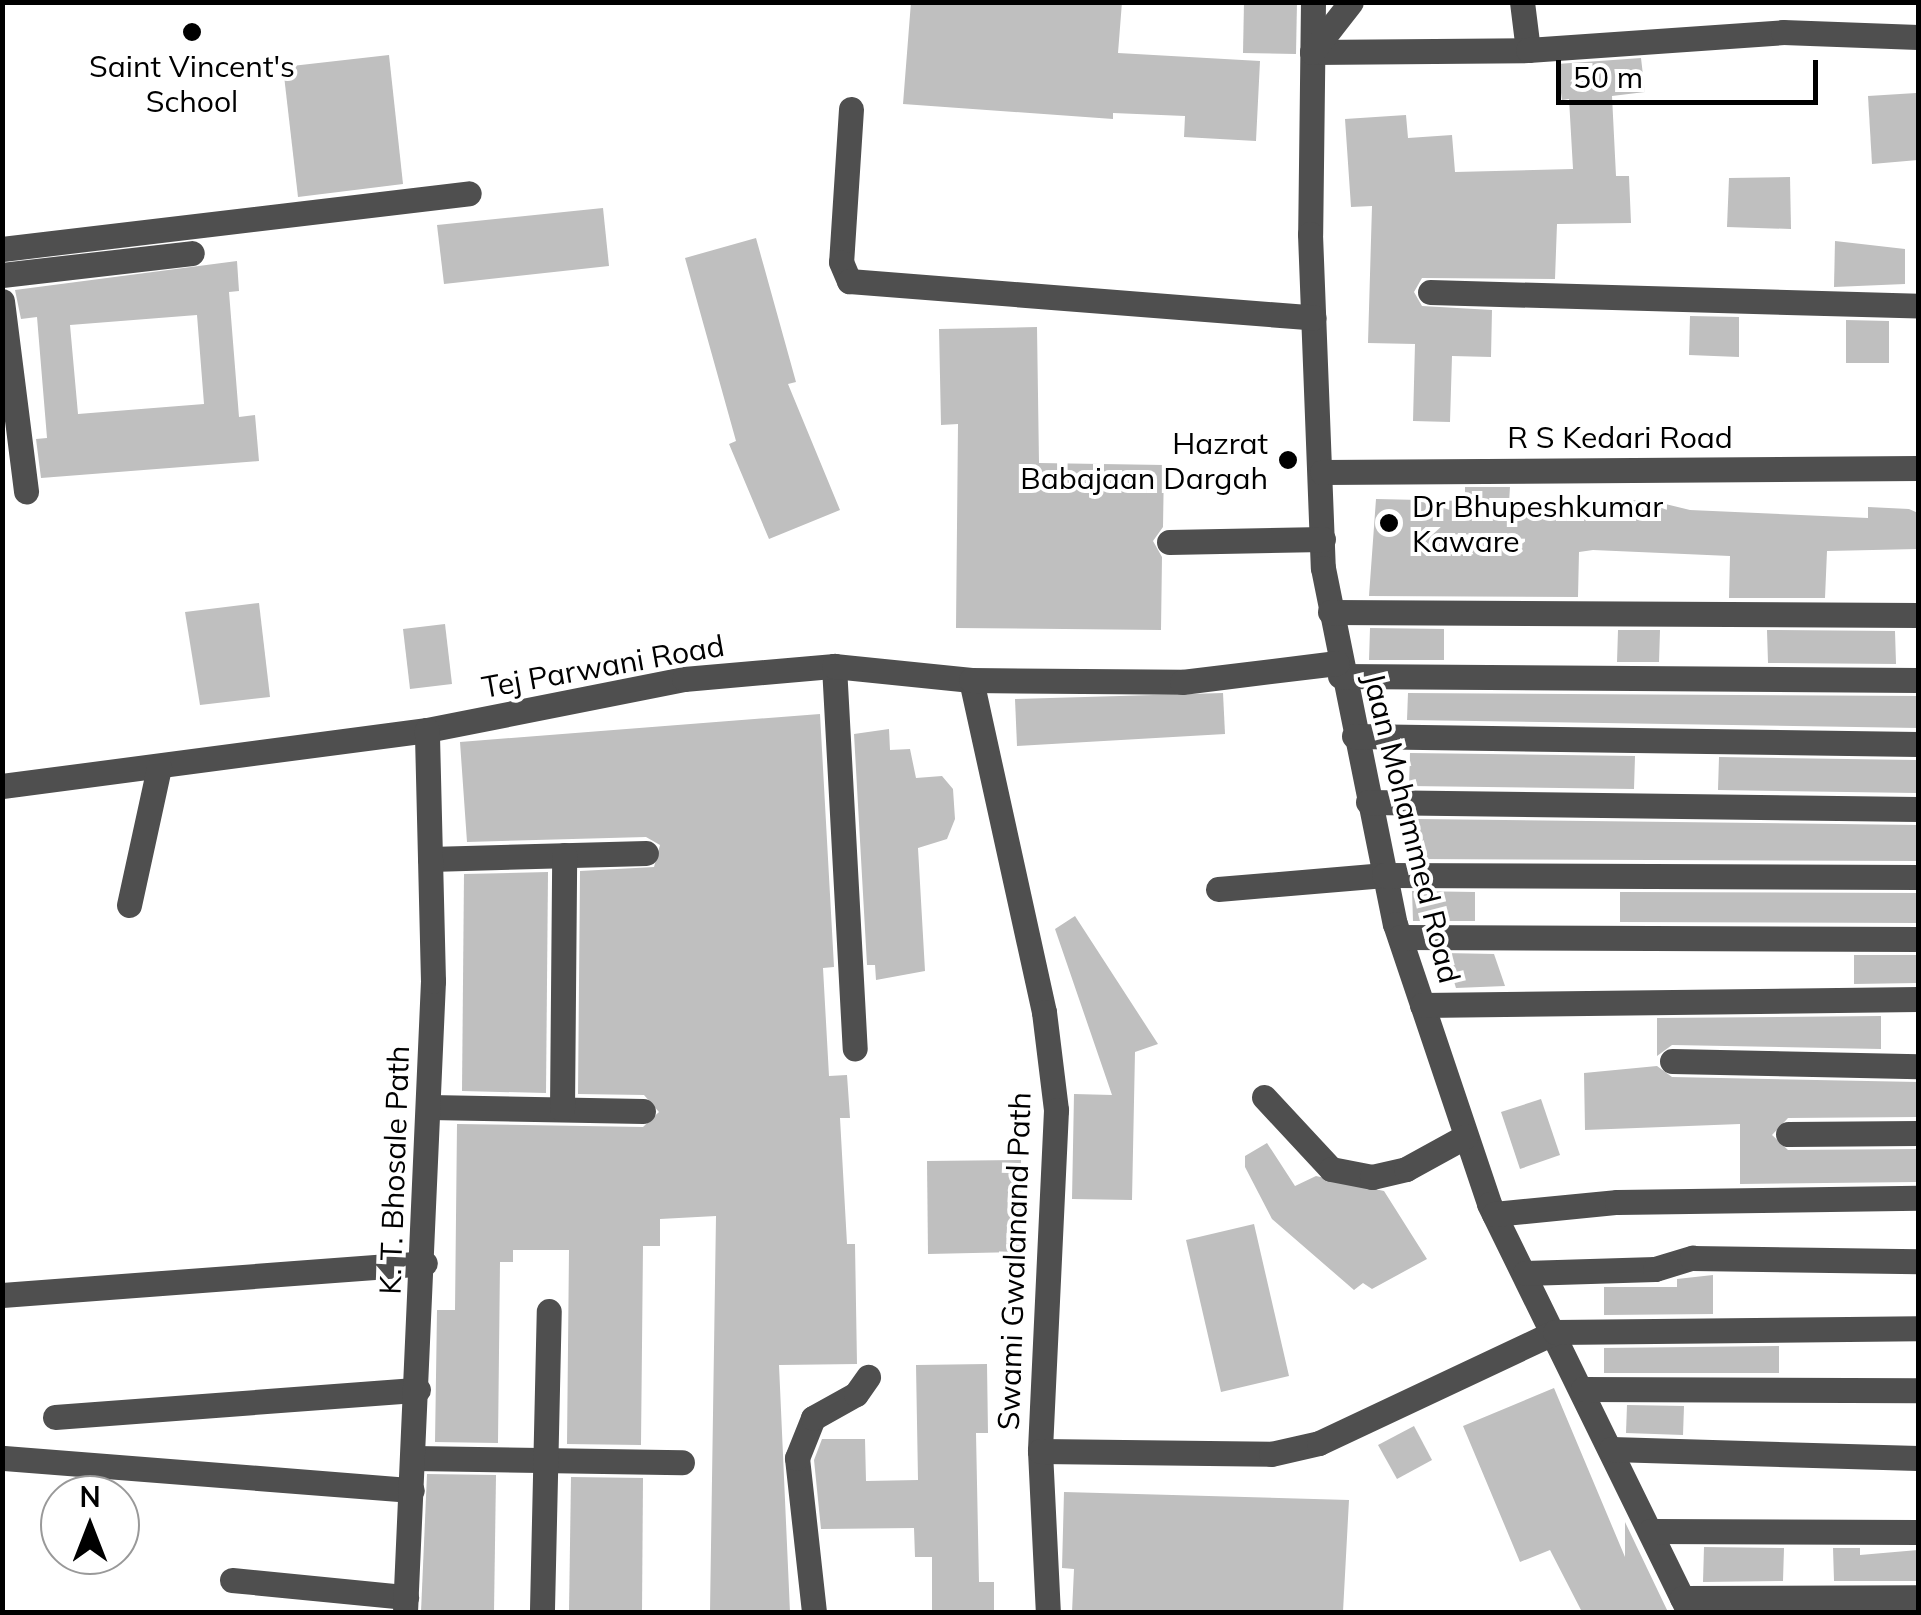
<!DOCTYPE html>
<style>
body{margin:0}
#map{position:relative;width:1921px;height:1615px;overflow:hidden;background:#fff;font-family:Mulish,sans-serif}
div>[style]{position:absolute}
.building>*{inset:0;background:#bfbfbf}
.minor>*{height:25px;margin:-12.5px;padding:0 12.5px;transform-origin:12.5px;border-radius:12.5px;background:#4f4f4f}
.dots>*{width:28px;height:28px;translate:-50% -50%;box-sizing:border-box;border:5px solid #fff;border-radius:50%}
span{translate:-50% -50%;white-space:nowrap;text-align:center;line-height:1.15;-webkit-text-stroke:8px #fff;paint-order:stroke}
.poi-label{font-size:30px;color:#000}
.right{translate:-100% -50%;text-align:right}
.left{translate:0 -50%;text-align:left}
.street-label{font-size:30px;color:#000}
.frame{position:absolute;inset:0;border:5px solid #000;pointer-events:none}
.north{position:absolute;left:40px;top:1475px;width:100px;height:100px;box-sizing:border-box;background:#fff;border:2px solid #999;border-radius:50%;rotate:0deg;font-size:28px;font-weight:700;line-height:40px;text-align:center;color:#000}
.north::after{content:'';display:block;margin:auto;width:35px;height:45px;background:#000;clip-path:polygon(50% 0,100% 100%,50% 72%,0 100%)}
.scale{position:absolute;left:1556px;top:60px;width:262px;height:45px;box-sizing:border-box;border:5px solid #000;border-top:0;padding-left:12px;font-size:30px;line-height:35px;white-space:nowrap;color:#000;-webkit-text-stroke:8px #fff;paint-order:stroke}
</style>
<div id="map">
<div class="building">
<i style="clip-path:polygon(911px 2px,1122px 2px,1118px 53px,1260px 61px,1256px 141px,1184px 137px,1185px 116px,1113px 113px,1113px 119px,903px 104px)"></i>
<i style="clip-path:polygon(1244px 2px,1297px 2px,1296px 54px,1243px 53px)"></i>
<i style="clip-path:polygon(389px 55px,403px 184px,298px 197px,283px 67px)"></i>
<i style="clip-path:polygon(1641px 58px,1645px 92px,1612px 96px,1616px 176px,1629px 176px,1631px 223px,1557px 224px,1555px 279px,1422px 278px,1414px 292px,1422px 306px,1492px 310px,1491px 357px,1452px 356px,1450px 422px,1413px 421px,1415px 344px,1368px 343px,1372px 206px,1351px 207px,1345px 119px,1406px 115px,1408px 138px,1452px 135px,1455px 172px,1573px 169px,1569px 99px,1562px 100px,1557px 64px)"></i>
<i style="clip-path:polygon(1916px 93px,1918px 160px,1872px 164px,1868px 96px)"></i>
<i style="clip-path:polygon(1790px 177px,1791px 229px,1727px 227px,1729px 178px)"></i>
<i style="clip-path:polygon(603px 208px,609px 266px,444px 284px,437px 225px)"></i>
<i style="clip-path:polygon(756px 238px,796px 382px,788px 384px,840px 510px,769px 539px,729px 444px,736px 441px,685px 258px)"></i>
<i style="clip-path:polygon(1835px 241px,1905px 249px,1905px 284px,1834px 287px)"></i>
<i style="clip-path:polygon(evenodd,237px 261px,239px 291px,229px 292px,239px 417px,255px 415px,259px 461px,41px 478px,36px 439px,47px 438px,37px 317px,21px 319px,15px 290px,237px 261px,197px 315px,204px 404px,78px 414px,70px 325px,197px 315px)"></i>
<i style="clip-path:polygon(1690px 316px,1739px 317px,1739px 357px,1689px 355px)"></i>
<i style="clip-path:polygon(1846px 320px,1889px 321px,1889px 363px,1846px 363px)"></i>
<i style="clip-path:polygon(1037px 327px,1039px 463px,1164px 465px,1163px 527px,1153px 541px,1162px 557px,1161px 630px,956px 628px,958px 424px,941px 425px,939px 329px)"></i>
<i style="clip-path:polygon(1465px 487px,1510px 487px,1509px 503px,1649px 500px,1690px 510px,1868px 518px,1868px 507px,1909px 509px,1918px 513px,1918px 549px,1827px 551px,1825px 598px,1729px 598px,1730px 556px,1593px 550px,1579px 552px,1578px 597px,1369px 596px,1376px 499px,1465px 501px)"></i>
<i style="clip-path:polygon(259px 603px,270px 697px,200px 705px,185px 612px)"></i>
<i style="clip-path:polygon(445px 624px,452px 684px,410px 689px,403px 629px)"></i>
<i style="clip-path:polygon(1370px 628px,1444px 629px,1444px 660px,1369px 660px)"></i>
<i style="clip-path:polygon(1618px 630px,1660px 630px,1659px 662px,1617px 662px)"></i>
<i style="clip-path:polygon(1767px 630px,1895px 631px,1896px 664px,1768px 663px)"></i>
<i style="clip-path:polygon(1223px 693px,1225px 734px,1017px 746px,1015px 699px)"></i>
<i style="clip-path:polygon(1408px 693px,1918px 696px,1918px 728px,1407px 720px)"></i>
<i style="clip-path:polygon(820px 714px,834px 967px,823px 968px,829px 1076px,847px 1075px,850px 1118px,840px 1118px,847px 1244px,855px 1244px,857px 1364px,779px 1365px,790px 1612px,710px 1612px,716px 1216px,660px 1219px,660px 1246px,643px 1246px,641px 1445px,567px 1444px,569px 1250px,513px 1250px,513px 1262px,500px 1262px,498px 1443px,435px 1442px,437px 1310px,455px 1310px,457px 1124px,643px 1127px,659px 1112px,644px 1095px,578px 1094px,580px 871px,654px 867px,660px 845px,646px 837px,467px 842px,460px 742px)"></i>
<i style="clip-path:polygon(889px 729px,890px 750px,910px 749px,916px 778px,942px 776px,953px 789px,955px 819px,947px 839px,918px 848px,925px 971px,876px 980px,875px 965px,867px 965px,854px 734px)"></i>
<i style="clip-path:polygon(1410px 753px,1635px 756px,1634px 789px,1409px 786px)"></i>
<i style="clip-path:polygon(1719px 757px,1916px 760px,1916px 793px,1718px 790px)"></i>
<i style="clip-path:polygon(1416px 819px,1918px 825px,1918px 861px,1415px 859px)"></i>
<i style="clip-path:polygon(548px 872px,546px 1093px,462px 1091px,464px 874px)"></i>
<i style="clip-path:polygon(1412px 891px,1475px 892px,1475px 921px,1413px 921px)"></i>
<i style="clip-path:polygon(1620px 892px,1918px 893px,1918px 923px,1620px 922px)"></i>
<i style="clip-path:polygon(1075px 916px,1158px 1044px,1135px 1052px,1132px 1200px,1072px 1199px,1074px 1094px,1112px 1095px,1055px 929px)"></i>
<i style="clip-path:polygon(1445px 953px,1494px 954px,1505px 986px,1456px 988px)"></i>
<i style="clip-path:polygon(1854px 955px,1918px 955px,1918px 983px,1854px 984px)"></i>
<i style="clip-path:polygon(1881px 1016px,1881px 1049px,1672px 1045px,1657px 1056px,1657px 1018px)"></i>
<i style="clip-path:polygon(1657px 1066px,1672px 1077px,1918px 1082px,1918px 1117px,1788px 1118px,1772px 1135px,1788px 1150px,1918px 1149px,1918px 1182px,1740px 1184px,1740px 1124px,1585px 1130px,1584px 1073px)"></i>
<i style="clip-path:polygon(1541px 1099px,1560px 1155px,1520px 1169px,1501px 1112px)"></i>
<i style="clip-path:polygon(1267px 1143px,1295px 1186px,1316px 1176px,1384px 1191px,1427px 1259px,1372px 1289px,1363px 1283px,1354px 1290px,1272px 1219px,1245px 1167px,1245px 1156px)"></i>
<i style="clip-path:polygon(1021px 1160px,1022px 1252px,928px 1254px,927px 1161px)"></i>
<i style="clip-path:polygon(1254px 1224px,1289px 1376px,1221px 1392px,1186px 1240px)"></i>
<i style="clip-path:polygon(1713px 1275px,1713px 1314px,1604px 1315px,1604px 1287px,1677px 1287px,1677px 1279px)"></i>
<i style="clip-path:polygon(1779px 1346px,1779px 1373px,1604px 1373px,1604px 1348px)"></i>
<i style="clip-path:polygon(987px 1364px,988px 1433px,976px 1433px,979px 1582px,994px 1582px,994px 1612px,932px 1612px,932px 1557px,915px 1557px,914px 1528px,821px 1529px,814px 1460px,822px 1439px,865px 1439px,866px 1481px,918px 1480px,916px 1365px)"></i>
<i style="clip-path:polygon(1554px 1388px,1625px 1557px,1625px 1522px,1668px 1612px,1582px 1612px,1550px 1550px,1520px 1562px,1463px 1426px)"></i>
<i style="clip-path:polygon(1627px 1405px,1684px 1406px,1683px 1435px,1626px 1433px)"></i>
<i style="clip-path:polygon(1414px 1426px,1432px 1460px,1397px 1479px,1378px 1445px)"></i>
<i style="clip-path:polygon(427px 1474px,496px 1475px,494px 1612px,421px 1612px)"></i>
<i style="clip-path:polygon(571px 1477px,643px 1478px,642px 1612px,569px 1612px)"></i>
<i style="clip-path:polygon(1064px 1492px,1349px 1500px,1343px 1612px,1072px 1612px,1074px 1569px,1062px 1568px)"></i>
<i style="clip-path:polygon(1704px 1547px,1784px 1548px,1783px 1581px,1703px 1582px)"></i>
<i style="clip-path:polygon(1833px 1548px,1860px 1548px,1860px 1555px,1918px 1550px,1918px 1581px,1834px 1581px)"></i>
</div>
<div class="minor">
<i style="left:1313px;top:2px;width:232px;rotate:90.7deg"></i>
<i style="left:1310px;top:234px;width:334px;rotate:87.8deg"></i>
<i style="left:1323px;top:568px;width:363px;rotate:78.6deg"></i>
<i style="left:1395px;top:924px;width:295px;rotate:71.4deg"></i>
<i style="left:1489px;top:1204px;width:454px;rotate:63.9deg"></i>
<i style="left:1522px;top:2px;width:48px;rotate:82.9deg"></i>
<i style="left:1312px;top:52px;width:216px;rotate:-0.5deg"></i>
<i style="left:1528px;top:50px;width:256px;rotate:-4deg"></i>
<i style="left:1783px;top:32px;width:135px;rotate:2.1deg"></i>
<i style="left:1312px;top:52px;width:63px;rotate:-52deg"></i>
<i style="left:851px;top:109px;width:153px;rotate:93.7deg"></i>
<i style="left:841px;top:262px;width:21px;rotate:67deg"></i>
<i style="left:849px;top:281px;width:466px;rotate:4.5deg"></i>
<i style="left:2px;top:249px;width:470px;rotate:-6.8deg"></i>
<i style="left:2px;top:275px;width:191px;rotate:-6.6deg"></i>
<i style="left:1430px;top:292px;width:488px;rotate:1.6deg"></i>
<i style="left:2px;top:301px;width:192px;rotate:82.8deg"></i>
<i style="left:1322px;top:472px;width:596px;rotate:-0.38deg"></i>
<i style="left:1169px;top:542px;width:154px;rotate:-1.1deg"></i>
<i style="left:1330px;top:612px;width:588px;rotate:0.29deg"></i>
<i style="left:834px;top:666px;width:383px;rotate:86.9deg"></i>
<i style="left:1340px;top:676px;width:578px;rotate:0.4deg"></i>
<i style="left:971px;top:680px;width:340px;rotate:77.6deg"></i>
<i style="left:1044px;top:1012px;width:99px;rotate:83deg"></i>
<i style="left:1056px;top:1110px;width:341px;rotate:92.7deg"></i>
<i style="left:1040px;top:1451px;width:161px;rotate:87.2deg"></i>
<i style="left:1354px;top:736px;width:564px;rotate:0.81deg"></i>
<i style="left:2px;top:786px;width:429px;rotate:-7.5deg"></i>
<i style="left:427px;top:730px;width:262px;rotate:-11.2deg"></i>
<i style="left:684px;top:679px;width:151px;rotate:-5deg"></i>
<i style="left:834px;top:666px;width:138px;rotate:5.8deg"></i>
<i style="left:971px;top:680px;width:211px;rotate:0.5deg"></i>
<i style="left:1182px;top:682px;width:156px;rotate:-7deg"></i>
<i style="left:1368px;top:802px;width:550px;rotate:0.73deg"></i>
<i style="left:430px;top:859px;width:216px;rotate:-1.6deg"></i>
<i style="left:1218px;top:889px;width:167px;rotate:-4.8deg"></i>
<i style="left:1384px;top:875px;width:534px;rotate:0.21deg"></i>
<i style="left:129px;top:905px;width:141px;rotate:-77.7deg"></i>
<i style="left:1400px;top:937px;width:518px;rotate:0.22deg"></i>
<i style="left:1422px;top:1005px;width:496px;rotate:-0.7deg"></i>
<i style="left:1672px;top:1061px;width:246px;rotate:1.2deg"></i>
<i style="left:1264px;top:1097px;width:98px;rotate:47.1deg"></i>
<i style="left:1331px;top:1169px;width:42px;rotate:11deg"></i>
<i style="left:1372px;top:1177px;width:35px;rotate:-13deg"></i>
<i style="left:1406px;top:1169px;width:68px;rotate:-28.8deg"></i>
<i style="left:430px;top:1107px;width:213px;rotate:1.1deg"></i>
<i style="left:562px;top:1109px;width:254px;rotate:-89.5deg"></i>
<i style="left:1788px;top:1134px;width:130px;rotate:-0.4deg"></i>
<i style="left:1494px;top:1214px;width:124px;rotate:-5.6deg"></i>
<i style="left:1617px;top:1202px;width:301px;rotate:-0.8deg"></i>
<i style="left:1525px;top:1273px;width:130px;rotate:-1.8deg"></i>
<i style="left:1655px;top:1269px;width:39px;rotate:-17deg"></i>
<i style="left:1692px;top:1258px;width:226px;rotate:0.8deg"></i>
<i style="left:2px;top:1295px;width:424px;rotate:-4.3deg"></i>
<i style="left:1583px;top:1389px;width:335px;rotate:0.2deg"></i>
<i style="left:55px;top:1417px;width:364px;rotate:-4.3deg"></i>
<i style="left:1611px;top:1449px;width:307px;rotate:1.7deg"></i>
<i style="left:1040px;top:1451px;width:231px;rotate:0.7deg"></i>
<i style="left:1271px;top:1454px;width:49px;rotate:-12.9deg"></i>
<i style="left:1319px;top:1443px;width:261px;rotate:-25.2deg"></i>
<i style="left:1555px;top:1332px;width:363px;rotate:-0.6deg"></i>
<i style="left:4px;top:1458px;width:409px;rotate:4.5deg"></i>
<i style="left:414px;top:1458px;width:268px;rotate:0.9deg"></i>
<i style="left:1650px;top:1531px;width:268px;rotate:0.2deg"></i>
<i style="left:232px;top:1580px;width:175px;rotate:5.6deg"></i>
<i style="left:1682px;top:1598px;width:236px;rotate:-0.2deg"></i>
<i style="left:542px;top:1609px;width:298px;rotate:-88.7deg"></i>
<i style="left:405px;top:1612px;width:632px;rotate:-87.46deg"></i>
<i style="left:433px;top:981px;width:251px;rotate:-91.4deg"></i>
<i style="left:814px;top:1612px;width:155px;rotate:-96.3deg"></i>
<i style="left:797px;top:1458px;width:43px;rotate:-68.2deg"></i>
<i style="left:813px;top:1418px;width:49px;rotate:-29.2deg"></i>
<i style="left:856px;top:1394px;width:21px;rotate:-55deg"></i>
</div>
<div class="dots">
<i style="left:192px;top:32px;background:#000"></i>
<i style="left:1288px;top:460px;background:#000"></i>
<i style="left:1389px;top:523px;background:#000"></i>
</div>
<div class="poi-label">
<span style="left:192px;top:83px">Saint Vincent's<br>School</span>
<span class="right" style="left:1268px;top:460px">Hazrat<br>Babajaan Dargah</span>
<span class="left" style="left:1412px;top:523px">Dr Bhupeshkumar<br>Kaware</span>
</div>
<div class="street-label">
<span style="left:1620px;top:437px">R S Kedari Road</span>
<span style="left:603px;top:666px;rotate:-10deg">Tej Parwani Road</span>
<span style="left:1412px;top:828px;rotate:76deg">Jaan Mohammed Road</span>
<span style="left:394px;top:1170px;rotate:-88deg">K. T. Bhosale Path</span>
<span style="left:1014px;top:1261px;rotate:-88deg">Swami Gwalanand Path</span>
</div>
<div class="frame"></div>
<div class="north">N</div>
<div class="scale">50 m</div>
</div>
